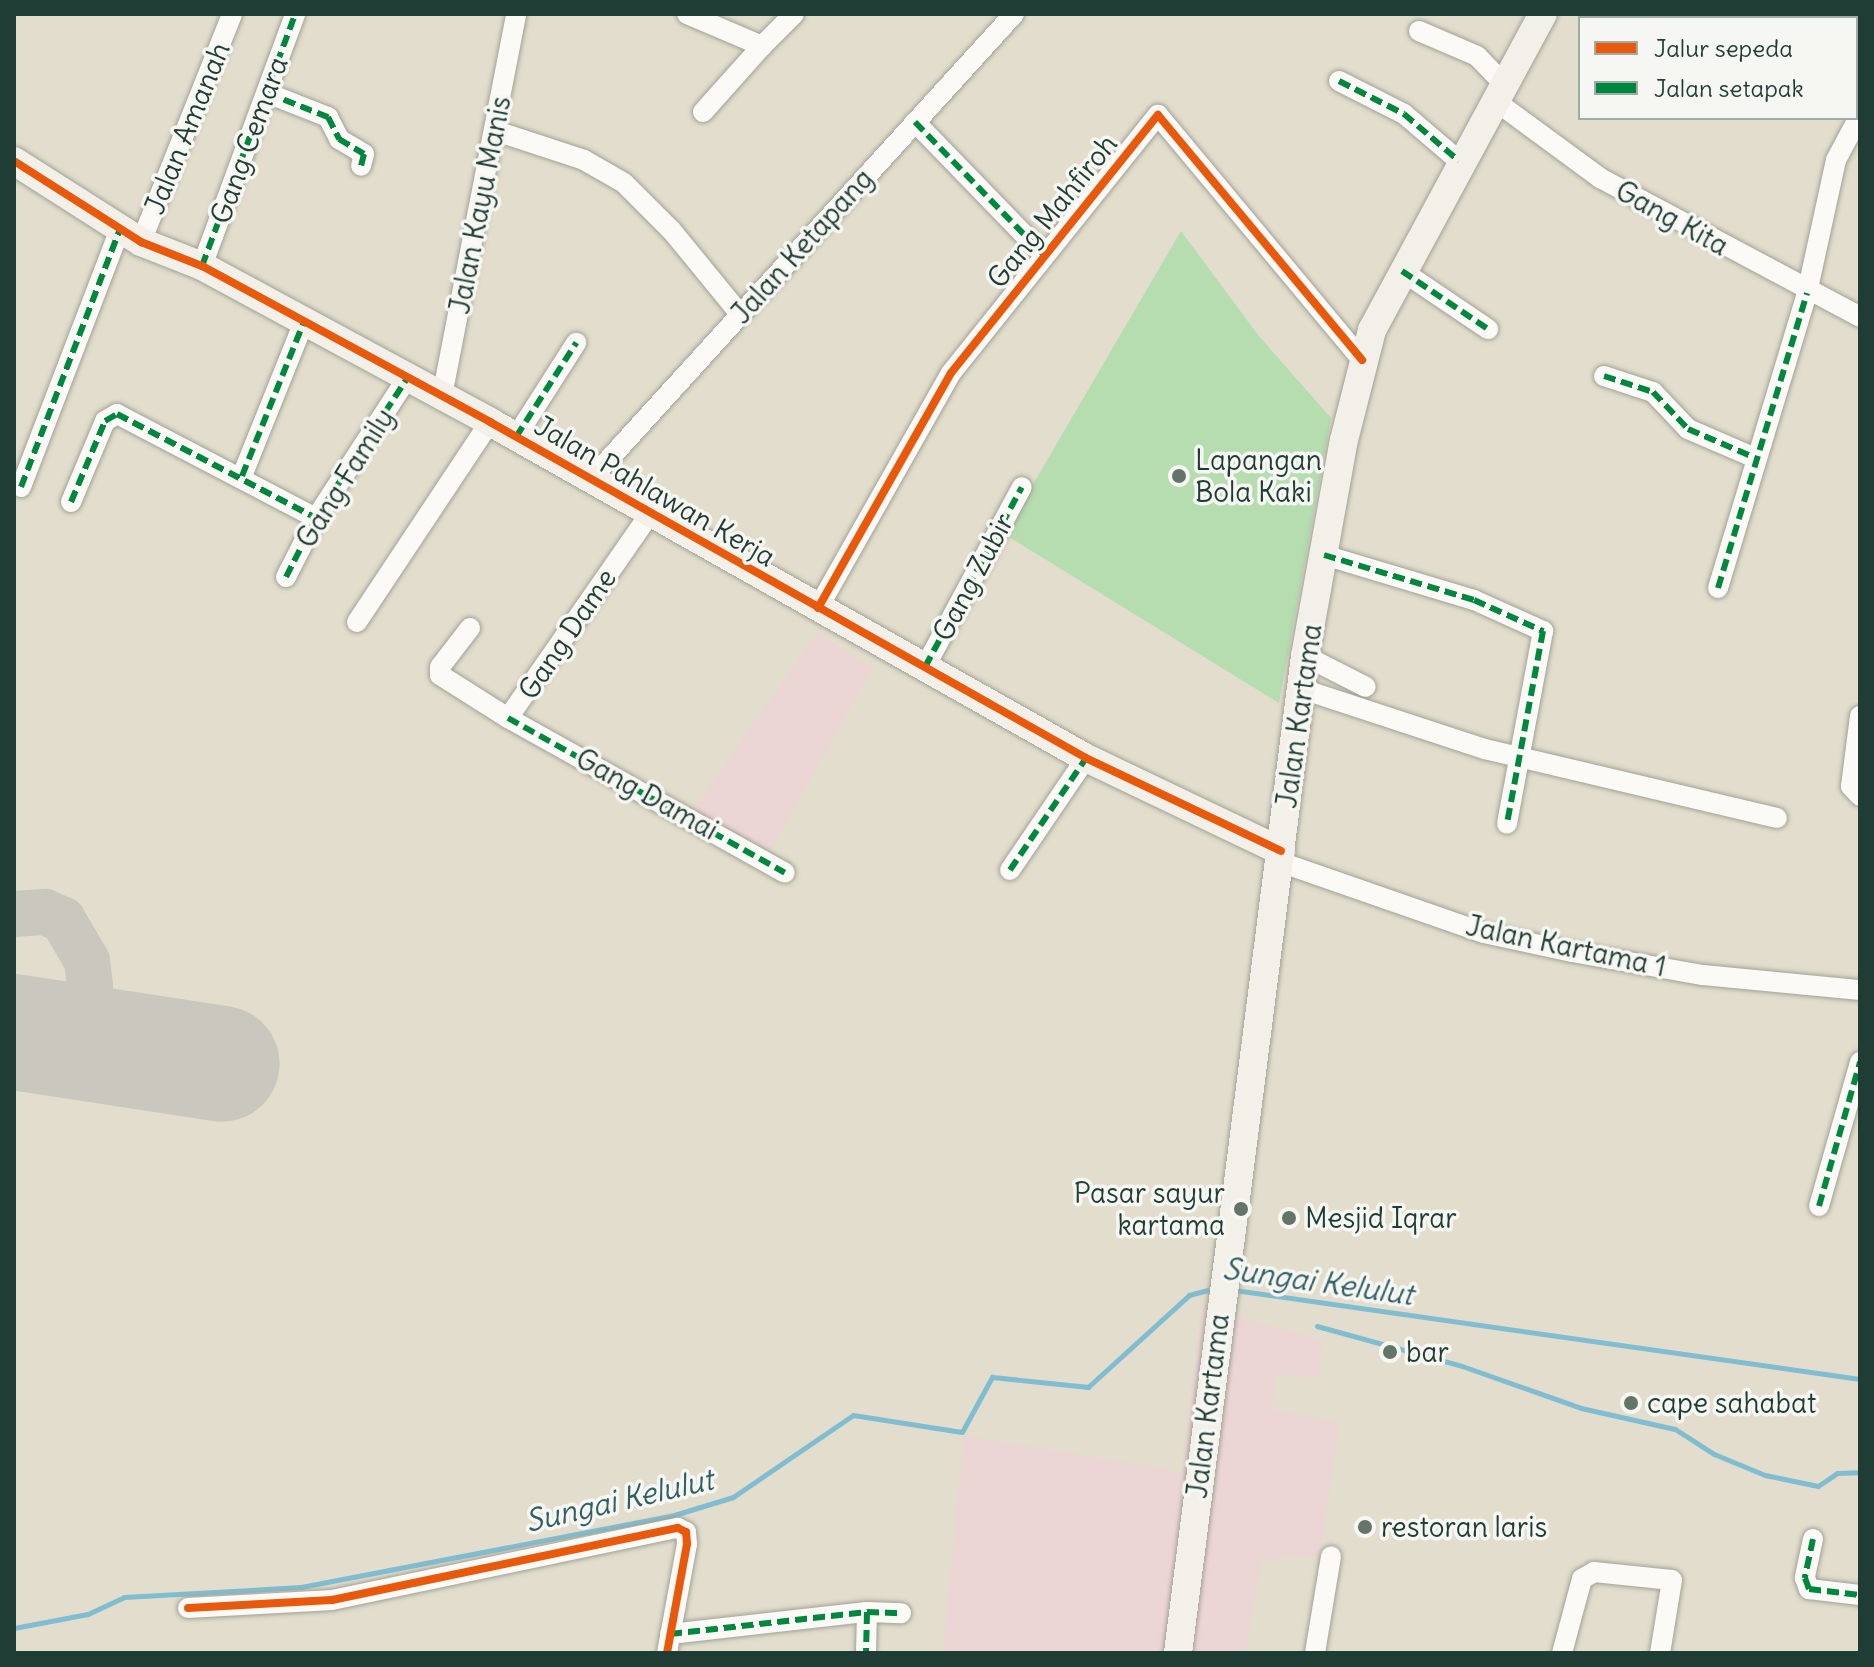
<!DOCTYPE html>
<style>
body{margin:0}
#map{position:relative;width:1874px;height:1667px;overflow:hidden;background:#e2ddcc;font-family:Delius,sans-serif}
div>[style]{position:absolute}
.built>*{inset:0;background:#ecd5d5}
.green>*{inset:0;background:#b5ddb0}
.stream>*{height:5px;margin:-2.5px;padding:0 2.5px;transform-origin:2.5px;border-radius:2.5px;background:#80bdd1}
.taxiway>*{height:46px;margin:-23px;padding:0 23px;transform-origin:23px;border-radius:23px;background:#cac8be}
.runway>*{height:116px;margin:-58px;padding:0 58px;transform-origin:58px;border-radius:58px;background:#cac8be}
.roads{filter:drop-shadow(0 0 2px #a1a297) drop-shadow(0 0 2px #a1a297)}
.street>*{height:20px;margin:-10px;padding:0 10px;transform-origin:10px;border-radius:10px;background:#fbfaf7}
.secondary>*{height:28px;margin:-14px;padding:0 14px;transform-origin:14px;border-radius:14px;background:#f2f0e9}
.quiet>*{height:6px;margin-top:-3px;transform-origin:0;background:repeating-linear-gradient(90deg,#00873e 0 12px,transparent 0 18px)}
.cycleway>*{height:8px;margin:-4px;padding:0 4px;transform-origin:4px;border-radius:4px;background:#e8590c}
.dots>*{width:22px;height:22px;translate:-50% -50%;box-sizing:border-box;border:4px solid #f6f6f2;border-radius:50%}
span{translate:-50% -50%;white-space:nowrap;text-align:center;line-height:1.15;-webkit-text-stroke:7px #f6f6f2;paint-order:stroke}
.street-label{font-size:28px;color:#1f3d34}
.poi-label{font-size:28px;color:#1f3d34}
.left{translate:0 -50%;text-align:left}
.right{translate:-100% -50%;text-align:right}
.water-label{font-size:30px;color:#305f64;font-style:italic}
.frame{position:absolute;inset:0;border:16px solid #1f3d34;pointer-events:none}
.legend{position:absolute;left:1578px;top:16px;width:280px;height:104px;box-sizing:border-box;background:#f6f6f2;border:2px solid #a0aca6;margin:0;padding:10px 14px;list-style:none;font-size:24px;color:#1f3d34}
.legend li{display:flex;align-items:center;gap:16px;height:40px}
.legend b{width:40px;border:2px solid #a0aca6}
</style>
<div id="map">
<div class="built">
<i style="clip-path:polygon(818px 632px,872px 668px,770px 850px,692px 812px)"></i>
<i style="clip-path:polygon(1202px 1307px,1322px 1340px,1319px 1377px,1275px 1374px,1272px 1410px,1339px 1422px,1320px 1555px,1261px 1559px,1245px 1653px,943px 1653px,964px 1436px,1182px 1472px)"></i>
</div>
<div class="green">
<i style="clip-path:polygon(1181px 231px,1258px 335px,1331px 418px,1279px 703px,1004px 534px)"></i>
</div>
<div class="stream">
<i style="left:1234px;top:1290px;width:632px;rotate:8.09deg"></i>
<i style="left:1317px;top:1326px;width:150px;rotate:15.4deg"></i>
<i style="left:1462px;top:1366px;width:126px;rotate:19.4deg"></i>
<i style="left:1581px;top:1408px;width:96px;rotate:12.6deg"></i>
<i style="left:1675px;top:1429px;width:46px;rotate:32.7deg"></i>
<i style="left:1714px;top:1454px;width:55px;rotate:22.4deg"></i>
<i style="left:1765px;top:1475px;width:54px;rotate:11.7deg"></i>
<i style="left:1818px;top:1486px;width:23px;rotate:-34deg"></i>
<i style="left:1837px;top:1473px;width:23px;rotate:-2deg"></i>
<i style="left:14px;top:1628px;width:75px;rotate:-10.7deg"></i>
<i style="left:88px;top:1614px;width:40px;rotate:-25deg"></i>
<i style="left:124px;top:1597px;width:177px;rotate:-3.2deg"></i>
<i style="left:301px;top:1587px;width:377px;rotate:-10.9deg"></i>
<i style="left:671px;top:1516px;width:65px;rotate:-17deg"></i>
<i style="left:733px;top:1497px;width:145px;rotate:-34.3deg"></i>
<i style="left:853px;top:1415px;width:110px;rotate:8.9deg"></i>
<i style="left:962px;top:1432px;width:63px;rotate:-61.4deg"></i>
<i style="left:992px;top:1377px;width:97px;rotate:5.9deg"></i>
<i style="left:1088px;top:1387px;width:137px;rotate:-42.3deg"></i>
<i style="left:1189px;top:1295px;width:28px;rotate:-15deg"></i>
</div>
<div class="taxiway">
<i style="left:14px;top:914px;width:31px;rotate:-4deg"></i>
<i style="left:45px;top:912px;width:20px;rotate:24deg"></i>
<i style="left:63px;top:920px;width:48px;rotate:59.7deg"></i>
<i style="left:87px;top:961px;width:26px;rotate:83deg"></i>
<i style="left:90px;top:987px;width:32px;rotate:103deg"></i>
<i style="left:83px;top:1018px;width:27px;rotate:121deg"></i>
<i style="left:69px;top:1041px;width:43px;rotate:147.4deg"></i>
<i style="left:33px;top:1064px;width:20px;rotate:-160deg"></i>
</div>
<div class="runway">
<i style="left:14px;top:1032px;width:210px;rotate:8.7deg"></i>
</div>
<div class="roads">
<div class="street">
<i style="left:687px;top:14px;width:82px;rotate:23.1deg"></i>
<i style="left:762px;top:46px;width:45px;rotate:-45deg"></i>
<i style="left:1419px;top:31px;width:63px;rotate:23.3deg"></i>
<i style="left:1477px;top:56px;width:39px;rotate:46deg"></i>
<i style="left:1339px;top:81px;width:73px;rotate:26.9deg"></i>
<i style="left:1404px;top:114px;width:72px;rotate:40.5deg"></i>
<i style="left:267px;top:93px;width:66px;rotate:21.5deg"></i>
<i style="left:328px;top:117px;width:25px;rotate:63deg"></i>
<i style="left:339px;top:139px;width:29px;rotate:31deg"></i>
<i style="left:364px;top:154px;width:12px;rotate:104deg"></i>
<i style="left:1494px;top:100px;width:132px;rotate:36.3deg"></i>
<i style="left:1600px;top:178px;width:295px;rotate:28.1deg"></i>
<i style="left:703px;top:112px;width:89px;rotate:-48.2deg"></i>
<i style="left:915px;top:122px;width:185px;rotate:45.9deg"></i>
<i style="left:496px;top:131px;width:93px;rotate:18.2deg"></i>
<i style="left:584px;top:160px;width:46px;rotate:29.9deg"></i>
<i style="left:624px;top:183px;width:68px;rotate:45deg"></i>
<i style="left:672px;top:231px;width:107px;rotate:50.7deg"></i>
<i style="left:141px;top:242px;width:245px;rotate:-68.2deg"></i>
<i style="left:202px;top:266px;width:269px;rotate:-69.7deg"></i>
<i style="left:1402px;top:271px;width:104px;rotate:34deg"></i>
<i style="left:1604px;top:376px;width:52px;rotate:18.1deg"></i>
<i style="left:1653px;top:392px;width:51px;rotate:46.6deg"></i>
<i style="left:1688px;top:429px;width:71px;rotate:23.3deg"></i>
<i style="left:442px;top:396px;width:389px;rotate:-79deg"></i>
<i style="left:516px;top:437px;width:112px;rotate:-57.4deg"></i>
<i style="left:242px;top:476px;width:166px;rotate:-68.1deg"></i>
<i style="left:591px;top:479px;width:629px;rotate:-47.71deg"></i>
<i style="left:21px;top:487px;width:280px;rotate:-69deg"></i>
<i style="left:71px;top:502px;width:88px;rotate:-67.2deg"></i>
<i style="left:105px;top:421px;width:14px;rotate:-30deg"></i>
<i style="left:117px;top:414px;width:225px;rotate:27.6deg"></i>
<i style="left:1324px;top:555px;width:157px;rotate:16.7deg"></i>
<i style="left:1474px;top:600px;width:76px;rotate:24.2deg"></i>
<i style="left:1543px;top:631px;width:196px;rotate:100.6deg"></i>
<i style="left:286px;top:577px;width:66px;rotate:-63deg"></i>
<i style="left:316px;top:518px;width:165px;rotate:-56.9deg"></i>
<i style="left:1718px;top:588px;width:308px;rotate:-73.2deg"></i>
<i style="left:1807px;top:293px;width:136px;rotate:-77.7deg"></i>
<i style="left:1836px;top:160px;width:51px;rotate:-61.9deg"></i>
<i style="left:818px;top:608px;width:270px;rotate:-60.5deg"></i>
<i style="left:951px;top:373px;width:331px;rotate:-51.3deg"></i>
<i style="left:1158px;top:115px;width:319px;rotate:50.2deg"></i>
<i style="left:357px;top:622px;width:240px;rotate:-56.4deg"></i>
<i style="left:470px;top:628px;width:49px;rotate:127.6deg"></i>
<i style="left:440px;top:667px;width:8px;rotate:90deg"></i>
<i style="left:440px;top:675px;width:80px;rotate:32.3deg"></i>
<i style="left:508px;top:718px;width:249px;rotate:-55.2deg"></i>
<i style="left:1305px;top:656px;width:68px;rotate:26.9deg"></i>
<i style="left:925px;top:667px;width:204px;rotate:-61.7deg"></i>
<i style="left:1302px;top:689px;width:193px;rotate:18.2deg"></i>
<i style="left:1485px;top:749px;width:300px;rotate:13.3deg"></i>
<i style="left:1860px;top:716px;width:71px;rotate:97.3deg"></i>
<i style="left:1851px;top:786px;width:13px;rotate:48deg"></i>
<i style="left:508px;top:718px;width:317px;rotate:29.2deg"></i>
<i style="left:1280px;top:862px;width:216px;rotate:19.2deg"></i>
<i style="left:1484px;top:933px;width:90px;rotate:12.2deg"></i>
<i style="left:1572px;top:952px;width:133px;rotate:10deg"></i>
<i style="left:1703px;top:975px;width:158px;rotate:5.5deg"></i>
<i style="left:1010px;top:870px;width:135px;rotate:-55.8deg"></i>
<i style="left:1819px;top:1206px;width:150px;rotate:-74.1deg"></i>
<i style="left:1813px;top:1539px;width:40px;rotate:102deg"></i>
<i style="left:1805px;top:1578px;width:12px;rotate:70deg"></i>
<i style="left:1809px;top:1589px;width:51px;rotate:6.7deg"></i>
<i style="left:188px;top:1608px;width:144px;rotate:-3.2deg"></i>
<i style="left:332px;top:1600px;width:353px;rotate:-11.8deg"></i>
<i style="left:678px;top:1528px;width:9px;rotate:27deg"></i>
<i style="left:686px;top:1532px;width:12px;rotate:85deg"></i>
<i style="left:687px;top:1544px;width:111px;rotate:100.4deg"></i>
<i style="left:867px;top:1612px;width:34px;rotate:2deg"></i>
<i style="left:670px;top:1634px;width:198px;rotate:-6.4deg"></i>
<i style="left:867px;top:1612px;width:41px;rotate:91.4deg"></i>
<i style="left:1315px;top:1653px;width:98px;rotate:-80.6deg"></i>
<i style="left:1562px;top:1653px;width:77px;rotate:-74.9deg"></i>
<i style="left:1582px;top:1579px;width:14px;rotate:-30deg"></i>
<i style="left:1594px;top:1572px;width:78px;rotate:5.9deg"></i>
<i style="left:1672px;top:1580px;width:74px;rotate:99.3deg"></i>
</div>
<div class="secondary">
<i style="left:14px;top:161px;width:151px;rotate:32.5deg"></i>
<i style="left:141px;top:242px;width:66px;rotate:21.5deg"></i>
<i style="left:202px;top:266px;width:328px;rotate:28.4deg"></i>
<i style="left:490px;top:422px;width:684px;rotate:29.41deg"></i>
<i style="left:1086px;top:758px;width:216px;rotate:25.5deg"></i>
<i style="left:1178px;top:1653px;width:1005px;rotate:-82.74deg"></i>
<i style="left:1305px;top:656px;width:219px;rotate:-79.8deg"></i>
<i style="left:1344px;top:440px;width:114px;rotate:-75.7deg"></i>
<i style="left:1372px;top:330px;width:359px;rotate:-61.6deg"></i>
</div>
</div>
<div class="quiet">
<i style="left:1339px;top:81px;width:73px;rotate:26.9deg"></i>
<i style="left:1404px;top:114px;width:72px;rotate:40.5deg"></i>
<i style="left:267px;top:93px;width:66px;rotate:21.5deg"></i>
<i style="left:328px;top:117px;width:25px;rotate:63deg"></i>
<i style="left:339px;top:139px;width:29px;rotate:31deg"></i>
<i style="left:364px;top:154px;width:12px;rotate:104deg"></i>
<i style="left:915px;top:122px;width:185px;rotate:45.9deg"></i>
<i style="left:202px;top:266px;width:269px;rotate:-69.7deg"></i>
<i style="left:1402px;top:271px;width:104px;rotate:34deg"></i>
<i style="left:1604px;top:376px;width:52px;rotate:18.1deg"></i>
<i style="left:1653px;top:392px;width:51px;rotate:46.6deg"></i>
<i style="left:1688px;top:429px;width:71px;rotate:23.3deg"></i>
<i style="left:516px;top:437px;width:112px;rotate:-57.4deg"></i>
<i style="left:242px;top:476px;width:166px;rotate:-68.1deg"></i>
<i style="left:21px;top:487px;width:280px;rotate:-69deg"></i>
<i style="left:71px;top:502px;width:88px;rotate:-67.2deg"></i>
<i style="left:105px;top:421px;width:14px;rotate:-30deg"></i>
<i style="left:117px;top:414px;width:225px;rotate:27.6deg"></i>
<i style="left:1324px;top:555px;width:157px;rotate:16.7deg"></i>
<i style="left:1474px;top:600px;width:76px;rotate:24.2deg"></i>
<i style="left:1543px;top:631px;width:196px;rotate:100.6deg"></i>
<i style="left:286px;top:577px;width:66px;rotate:-63deg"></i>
<i style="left:316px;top:518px;width:165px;rotate:-56.9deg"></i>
<i style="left:1718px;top:588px;width:308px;rotate:-73.2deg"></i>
<i style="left:925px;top:667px;width:204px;rotate:-61.7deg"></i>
<i style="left:508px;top:718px;width:317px;rotate:29.2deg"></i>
<i style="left:1010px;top:870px;width:135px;rotate:-55.8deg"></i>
<i style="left:1819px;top:1206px;width:150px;rotate:-74.1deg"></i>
<i style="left:1813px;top:1539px;width:40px;rotate:102deg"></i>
<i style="left:1805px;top:1578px;width:12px;rotate:70deg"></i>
<i style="left:1809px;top:1589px;width:51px;rotate:6.7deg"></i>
<i style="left:867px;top:1612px;width:34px;rotate:2deg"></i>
<i style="left:670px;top:1634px;width:198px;rotate:-6.4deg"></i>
<i style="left:867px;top:1612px;width:41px;rotate:91.4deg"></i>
</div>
<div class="cycleway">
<i style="left:14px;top:161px;width:151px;rotate:32.5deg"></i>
<i style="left:141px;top:242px;width:66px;rotate:21.5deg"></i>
<i style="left:202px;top:266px;width:328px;rotate:28.4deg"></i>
<i style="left:490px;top:422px;width:684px;rotate:29.41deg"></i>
<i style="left:1086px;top:758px;width:216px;rotate:25.5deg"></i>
<i style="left:818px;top:608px;width:270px;rotate:-60.5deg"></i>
<i style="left:951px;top:373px;width:331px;rotate:-51.3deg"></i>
<i style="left:1158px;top:115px;width:319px;rotate:50.2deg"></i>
<i style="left:188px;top:1608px;width:144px;rotate:-3.2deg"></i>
<i style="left:332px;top:1600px;width:353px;rotate:-11.8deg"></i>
<i style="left:678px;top:1528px;width:9px;rotate:27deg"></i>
<i style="left:686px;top:1532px;width:12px;rotate:85deg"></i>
<i style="left:687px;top:1544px;width:111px;rotate:100.4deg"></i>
</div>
<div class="dots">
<i style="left:1179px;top:476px;background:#637569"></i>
<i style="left:1241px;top:1209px;background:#637569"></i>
<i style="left:1289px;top:1218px;background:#637569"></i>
<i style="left:1390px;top:1352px;background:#637569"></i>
<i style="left:1631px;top:1403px;background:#637569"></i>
<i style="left:1365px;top:1527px;background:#637569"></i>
</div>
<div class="street-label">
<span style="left:187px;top:128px;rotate:-68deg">Jalan Amanah</span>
<span style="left:249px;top:140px;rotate:-70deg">Gang Cemara</span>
<span style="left:480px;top:205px;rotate:-79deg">Jalan Kayu Manis</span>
<span style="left:1052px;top:211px;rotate:-51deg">Gang Mahfiroh</span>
<span style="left:1672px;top:218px;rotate:29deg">Gang Kita</span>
<span style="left:802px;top:246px;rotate:-48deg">Jalan Ketapang</span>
<span style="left:345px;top:478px;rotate:-58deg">Gang Family</span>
<span style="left:655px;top:491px;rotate:30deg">Jalan Pahlawan Kerja</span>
<span style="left:973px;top:577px;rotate:-62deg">Gang Zubir</span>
<span style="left:567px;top:634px;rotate:-56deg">Gang Dame</span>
<span style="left:1299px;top:716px;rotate:-82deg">Jalan Kartama</span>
<span style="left:647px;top:794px;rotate:29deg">Gang Damai</span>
<span style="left:1566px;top:946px;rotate:12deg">Jalan Kartama 1</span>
<span style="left:1208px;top:1406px;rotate:-83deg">Jalan Kartama</span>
</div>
<div class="poi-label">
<span class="left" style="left:1195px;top:476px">Lapangan<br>Bola Kaki</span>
<span class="right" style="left:1225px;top:1209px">Pasar sayur<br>kartama</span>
<span class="left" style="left:1305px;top:1218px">Mesjid Iqrar</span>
<span class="left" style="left:1406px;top:1352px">bar</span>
<span class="left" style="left:1647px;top:1403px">cape sahabat</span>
<span class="left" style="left:1381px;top:1527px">restoran laris</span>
</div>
<div class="water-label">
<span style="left:1318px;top:1281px;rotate:8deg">Sungai Kelulut</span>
<span style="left:619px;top:1500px;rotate:-13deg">Sungai Kelulut</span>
</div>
<div class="frame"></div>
<ul class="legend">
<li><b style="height:10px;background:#e8590c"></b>Jalur sepeda</li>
<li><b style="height:10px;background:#00873e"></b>Jalan setapak</li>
</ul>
</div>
